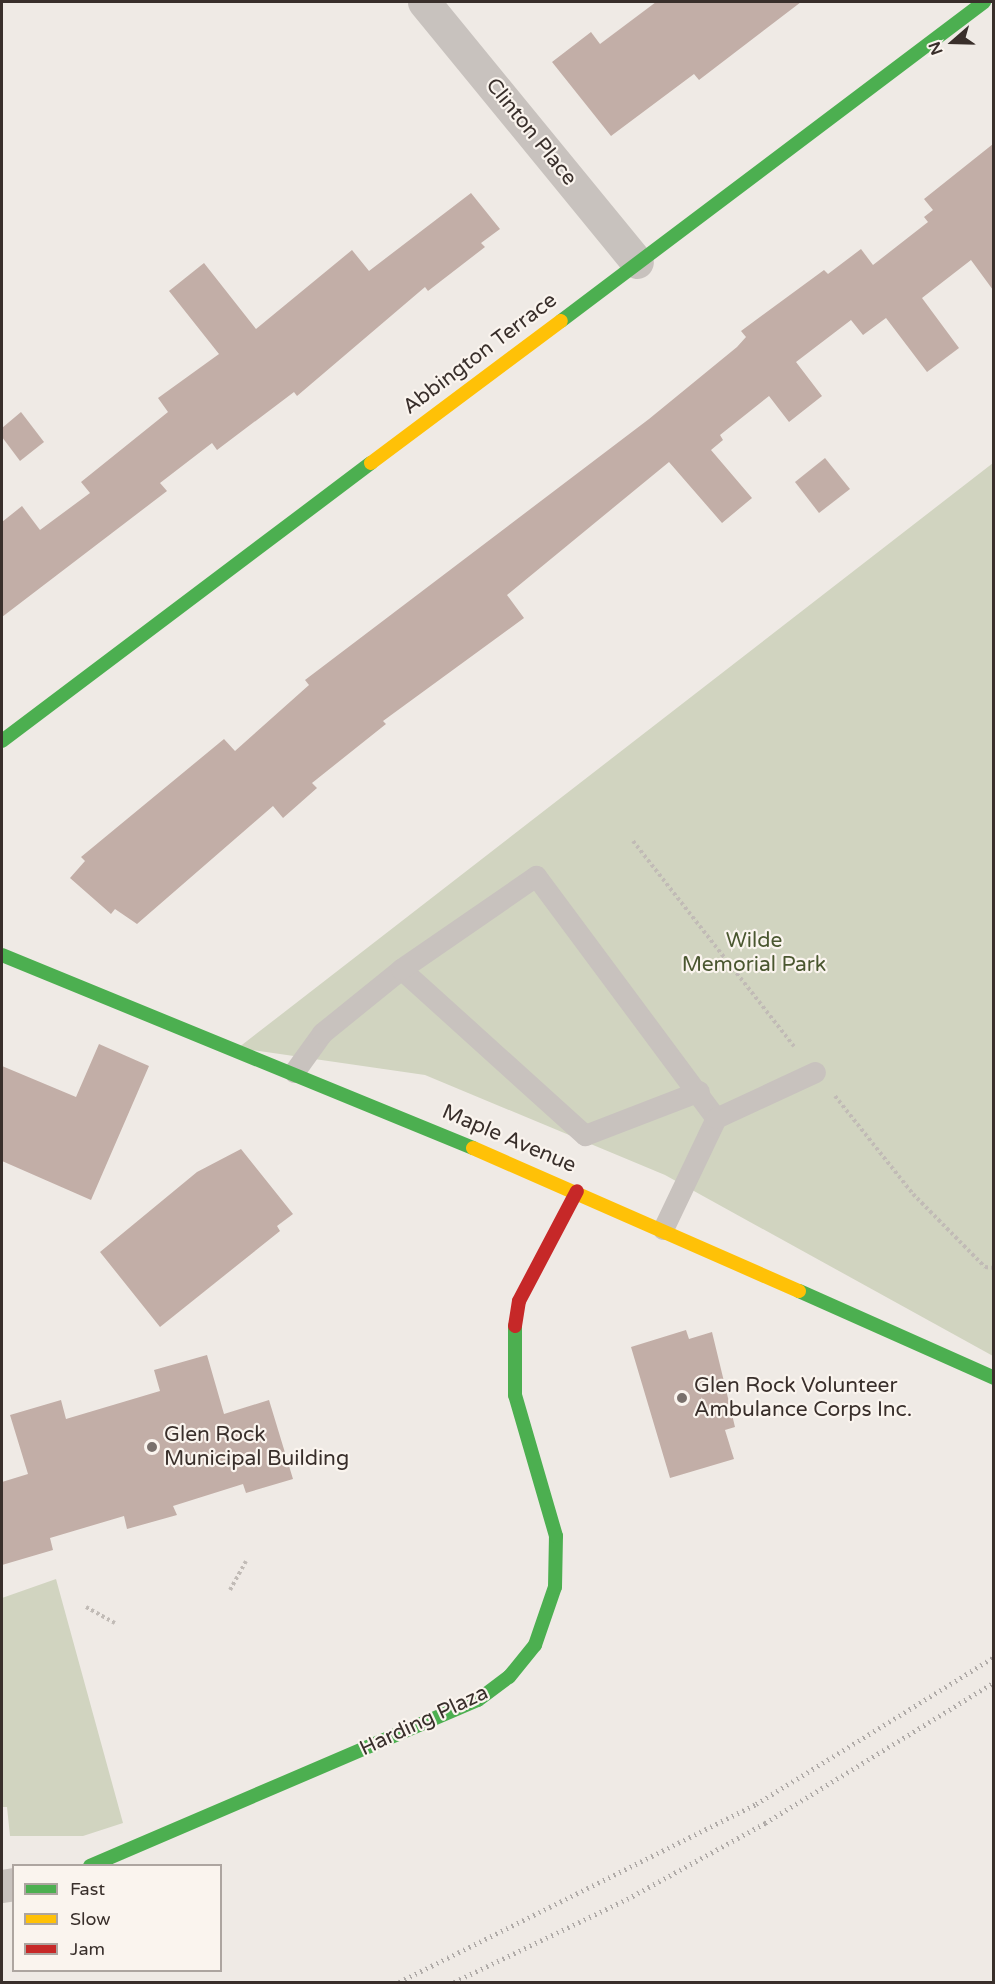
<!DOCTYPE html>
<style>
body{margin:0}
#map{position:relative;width:995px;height:1984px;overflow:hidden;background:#efeae5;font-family:"Varela Round",sans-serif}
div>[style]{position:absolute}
.green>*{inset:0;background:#d1d4c0}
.building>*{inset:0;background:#c2aea7}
.path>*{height:4px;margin-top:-2px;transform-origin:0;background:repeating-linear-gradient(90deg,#c1bbb6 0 3px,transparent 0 6px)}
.lane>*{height:21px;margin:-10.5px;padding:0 10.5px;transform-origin:10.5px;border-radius:10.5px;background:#c8c2be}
.street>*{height:33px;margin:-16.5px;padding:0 16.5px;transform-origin:16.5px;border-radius:16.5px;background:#c8c2be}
.fast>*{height:14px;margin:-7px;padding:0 7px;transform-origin:7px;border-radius:7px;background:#4caf50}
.slow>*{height:14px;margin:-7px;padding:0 7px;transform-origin:7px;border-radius:7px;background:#ffc107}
.jam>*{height:14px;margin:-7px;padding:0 7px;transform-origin:7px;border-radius:7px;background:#c62828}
.rail>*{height:4.5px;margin-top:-2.25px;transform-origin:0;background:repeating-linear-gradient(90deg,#b0aba8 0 1.5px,transparent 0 6px)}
.dots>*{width:16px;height:16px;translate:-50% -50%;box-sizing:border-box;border:3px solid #faf4ee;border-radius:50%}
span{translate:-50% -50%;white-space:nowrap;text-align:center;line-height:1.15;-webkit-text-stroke:4.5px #faf4ee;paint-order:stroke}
.street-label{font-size:21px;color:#392f2b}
.park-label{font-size:21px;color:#4a5730}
.poi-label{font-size:21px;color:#392f2b}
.left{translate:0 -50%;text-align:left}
.frame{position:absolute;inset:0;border:3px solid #392f2b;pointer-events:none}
.legend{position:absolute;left:12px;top:1864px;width:210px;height:108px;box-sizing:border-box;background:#faf4ee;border:2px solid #ada5a0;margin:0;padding:8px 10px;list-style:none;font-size:18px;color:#392f2b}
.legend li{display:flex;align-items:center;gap:12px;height:30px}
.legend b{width:30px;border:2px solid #ada5a0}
.north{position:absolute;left:923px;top:12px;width:60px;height:60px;-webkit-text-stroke:4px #faf4ee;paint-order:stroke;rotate:250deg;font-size:16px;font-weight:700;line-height:24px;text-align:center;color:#392f2b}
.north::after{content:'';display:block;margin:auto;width:21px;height:27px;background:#392f2b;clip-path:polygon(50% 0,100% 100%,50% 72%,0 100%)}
</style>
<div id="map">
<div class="green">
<i style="clip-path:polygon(993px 463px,993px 1356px,665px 1175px,425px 1075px,238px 1048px)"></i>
<i style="clip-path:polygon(56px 1579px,123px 1823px,83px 1836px,10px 1836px,7px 1807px,2px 1807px,2px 1598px)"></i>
</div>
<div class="building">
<i style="clip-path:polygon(656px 2px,801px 2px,699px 80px,694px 74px,611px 136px,552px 62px,591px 32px,600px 44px)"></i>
<i style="clip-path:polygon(993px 144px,993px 290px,971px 260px,922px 298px,959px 348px,927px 372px,886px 318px,863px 335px,851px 320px,796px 362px,822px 396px,789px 422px,769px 396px,720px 435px,723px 440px,711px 450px,752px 498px,722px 523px,669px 462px,507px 595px,524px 618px,383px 721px,386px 724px,312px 783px,317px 788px,283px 818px,273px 806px,137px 924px,115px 909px,111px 914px,70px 878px,85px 861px,81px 857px,224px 739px,235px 751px,309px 685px,305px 680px,649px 419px,737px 347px,746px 337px,741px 331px,824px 270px,828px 274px,861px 249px,873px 265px,928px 222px,924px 217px,933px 210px,924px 199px)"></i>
<i style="clip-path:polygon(471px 193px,500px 229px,481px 243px,485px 247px,428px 291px,425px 287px,297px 396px,294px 392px,217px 450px,212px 443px,160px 483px,167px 491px,2px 617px,2px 522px,22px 506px,40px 530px,90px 493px,81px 482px,168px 412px,158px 398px,219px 354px,169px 291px,204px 263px,256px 329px,352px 250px,369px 271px)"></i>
<i style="clip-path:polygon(21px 412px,44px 442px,20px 461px,2px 437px,2px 428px)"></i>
<i style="clip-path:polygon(825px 458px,850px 489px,819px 513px,795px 482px)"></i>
<i style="clip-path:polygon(99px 1044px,149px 1066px,91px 1200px,2px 1161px,2px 1066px,76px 1097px)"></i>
<i style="clip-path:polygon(241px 1149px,293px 1214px,277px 1226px,280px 1231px,160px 1327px,100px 1252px,197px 1172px)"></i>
<i style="clip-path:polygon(686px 1330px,689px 1339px,712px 1332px,735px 1427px,725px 1430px,734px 1459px,670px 1478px,631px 1347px)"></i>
<i style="clip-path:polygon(207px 1355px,224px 1414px,269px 1400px,293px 1479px,246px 1493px,243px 1484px,173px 1506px,177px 1515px,127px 1529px,124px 1516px,50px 1538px,53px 1550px,2px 1565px,2px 1482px,28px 1474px,10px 1415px,61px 1400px,66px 1419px,160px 1391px,154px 1370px)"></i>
</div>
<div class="path">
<i style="left:633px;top:841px;width:261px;rotate:51.9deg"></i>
<i style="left:835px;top:1096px;width:125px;rotate:51.5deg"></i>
<i style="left:913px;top:1194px;width:103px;rotate:45.4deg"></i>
<i style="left:985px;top:1267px;width:9px;rotate:6deg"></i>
<i style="left:230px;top:1590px;width:33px;rotate:-61deg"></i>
<i style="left:86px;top:1607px;width:33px;rotate:29deg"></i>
</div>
<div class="lane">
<i style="left:401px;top:969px;width:248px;rotate:42.1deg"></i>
<i style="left:585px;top:1135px;width:122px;rotate:-21.1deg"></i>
<i style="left:294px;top:1072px;width:48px;rotate:-54.3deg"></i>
<i style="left:322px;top:1033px;width:102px;rotate:-39deg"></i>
<i style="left:401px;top:969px;width:164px;rotate:-34.6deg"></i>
<i style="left:536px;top:876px;width:302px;rotate:53.4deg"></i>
<i style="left:663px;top:1229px;width:123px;rotate:-64.5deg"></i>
<i style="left:716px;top:1118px;width:109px;rotate:-24.9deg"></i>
</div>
<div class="street">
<i style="left:424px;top:2px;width:336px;rotate:50.7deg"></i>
<i style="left:2px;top:1886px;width:12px;rotate:-9deg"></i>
</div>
<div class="fast">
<i style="left:561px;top:321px;width:530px;rotate:-37.02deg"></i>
<i style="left:2px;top:741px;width:462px;rotate:-37deg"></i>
<i style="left:2px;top:955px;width:509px;rotate:22.28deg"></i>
<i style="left:799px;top:1291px;width:214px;rotate:24deg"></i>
<i style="left:90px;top:1866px;width:422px;rotate:-23.2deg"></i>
<i style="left:478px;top:1700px;width:39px;rotate:-37deg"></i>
<i style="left:509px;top:1677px;width:41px;rotate:-50.9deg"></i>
<i style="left:535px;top:1645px;width:61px;rotate:-71deg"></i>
<i style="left:555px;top:1587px;width:51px;rotate:-88.9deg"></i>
<i style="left:556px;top:1536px;width:147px;rotate:-106.2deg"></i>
<i style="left:515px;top:1395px;width:69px;rotate:-90deg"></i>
</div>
<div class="slow">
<i style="left:371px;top:463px;width:237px;rotate:-36.8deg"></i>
<i style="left:473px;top:1148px;width:356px;rotate:23.7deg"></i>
</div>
<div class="jam">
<i style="left:515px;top:1326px;width:25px;rotate:-81deg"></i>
<i style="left:519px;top:1301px;width:124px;rotate:-62.2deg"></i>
</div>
<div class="rail">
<i style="left:399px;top:1982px;width:399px;rotate:-26.5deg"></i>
<i style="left:756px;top:1804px;width:280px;rotate:-31.7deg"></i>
<i style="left:454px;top:1982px;width:192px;rotate:-25.6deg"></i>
<i style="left:627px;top:1899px;width:158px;rotate:-28.8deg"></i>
<i style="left:765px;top:1823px;width:269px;rotate:-31.6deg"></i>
</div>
<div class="dots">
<i style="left:682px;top:1398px;background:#79706c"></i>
<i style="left:152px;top:1447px;background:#79706c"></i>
</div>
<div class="street-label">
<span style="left:531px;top:132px;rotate:51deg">Clinton Place</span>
<span style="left:480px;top:354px;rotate:-37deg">Abbington Terrace</span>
<span style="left:509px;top:1139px;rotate:23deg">Maple Avenue</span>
<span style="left:424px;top:1721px;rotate:-25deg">Harding Plaza</span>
</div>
<div class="park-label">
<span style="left:754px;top:953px">Wilde<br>Memorial Park</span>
</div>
<div class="poi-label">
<span class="left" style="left:694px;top:1398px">Glen Rock Volunteer<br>Ambulance Corps Inc.</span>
<span class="left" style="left:164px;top:1447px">Glen Rock<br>Municipal Building</span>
</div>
<div class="frame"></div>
<ul class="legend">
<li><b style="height:8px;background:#4caf50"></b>Fast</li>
<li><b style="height:8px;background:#ffc107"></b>Slow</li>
<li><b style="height:8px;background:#c62828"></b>Jam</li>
</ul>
<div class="north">N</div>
</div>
